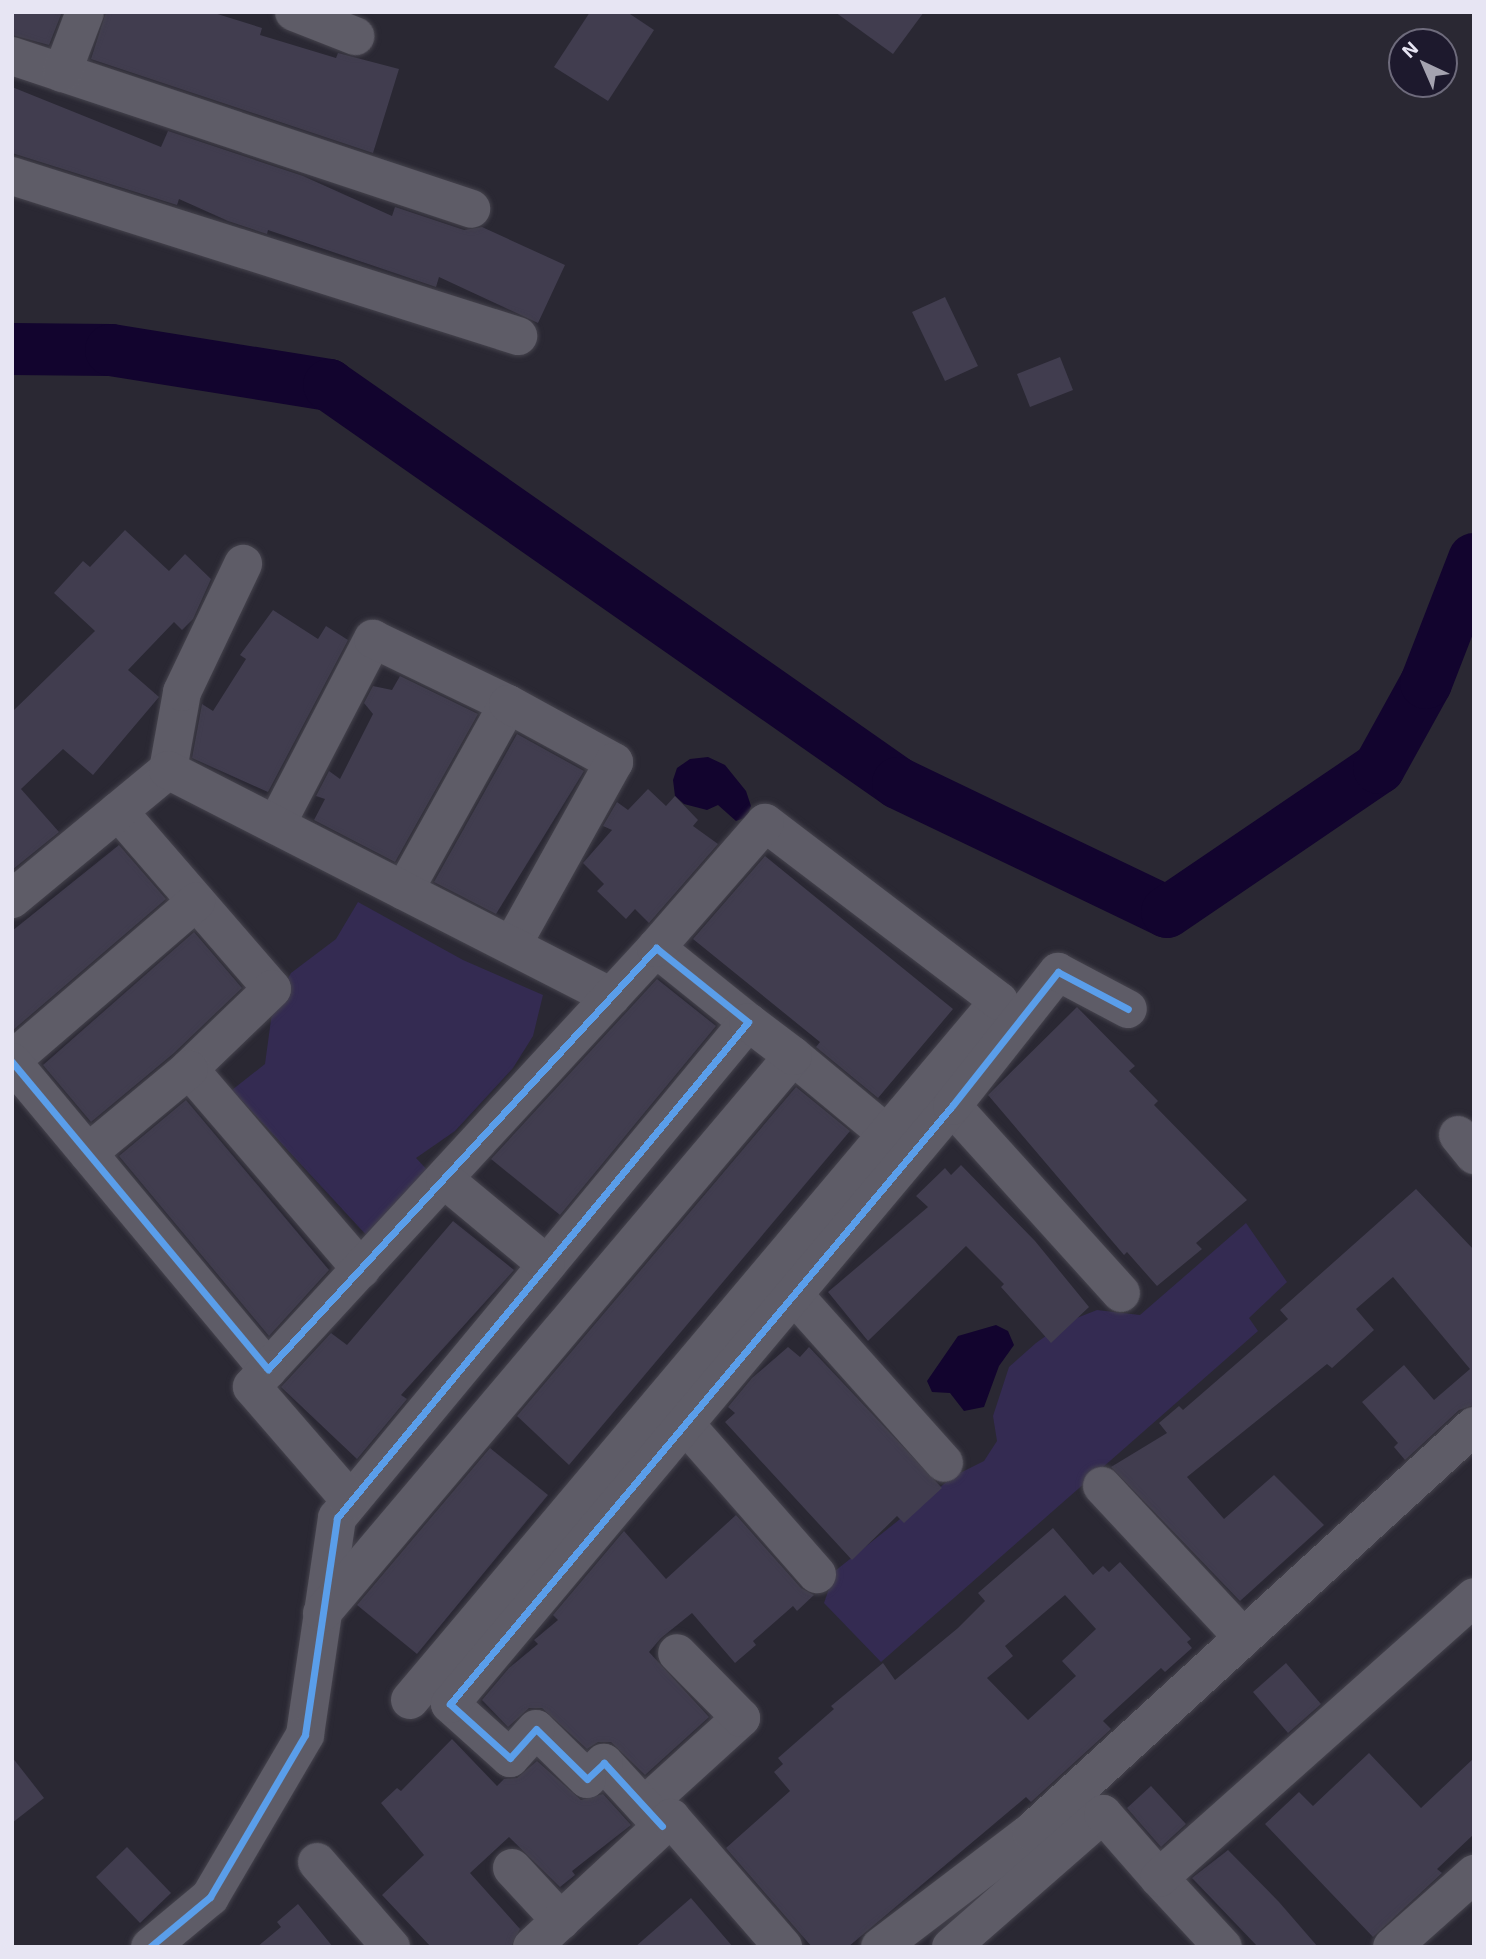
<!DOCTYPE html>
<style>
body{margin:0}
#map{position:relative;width:1486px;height:1959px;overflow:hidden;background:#2a2833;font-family:"Exo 2",sans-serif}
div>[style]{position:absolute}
.green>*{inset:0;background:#342b52}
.water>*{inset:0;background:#12042e}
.river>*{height:52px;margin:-26px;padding:0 26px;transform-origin:26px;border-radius:26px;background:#12042e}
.building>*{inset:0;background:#413d4f}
.roads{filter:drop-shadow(0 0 2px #45434d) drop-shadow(0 0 2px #45434d)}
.minor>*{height:38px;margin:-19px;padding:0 19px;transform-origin:19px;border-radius:19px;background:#5e5c67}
.cycleway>*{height:7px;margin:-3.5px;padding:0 3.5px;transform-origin:3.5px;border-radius:3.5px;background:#5a9eea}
span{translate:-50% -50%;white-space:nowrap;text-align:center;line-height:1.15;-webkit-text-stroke:6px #1d192d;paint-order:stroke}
.frame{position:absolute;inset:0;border:14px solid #e7e5f3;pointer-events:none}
.north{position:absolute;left:1388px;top:28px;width:70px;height:70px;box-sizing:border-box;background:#1d192d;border:2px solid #6e6b7c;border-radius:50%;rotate:316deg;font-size:19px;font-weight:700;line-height:28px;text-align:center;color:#e7e5f3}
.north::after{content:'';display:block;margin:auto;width:24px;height:32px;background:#a5a3b0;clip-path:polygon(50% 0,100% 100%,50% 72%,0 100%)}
</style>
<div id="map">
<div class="green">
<i style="clip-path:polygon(358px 902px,463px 960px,543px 995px,533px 1036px,513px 1068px,455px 1131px,416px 1158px,432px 1175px,370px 1239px,232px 1090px,265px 1064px,273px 1005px,291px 973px,336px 939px)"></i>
<i style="clip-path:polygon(1246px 1223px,1287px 1282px,1249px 1318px,1258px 1331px,881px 1662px,824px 1603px,835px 1571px,954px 1476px,984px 1461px,997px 1441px,993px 1416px,1009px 1367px,1036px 1343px,1064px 1323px,1097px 1310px,1140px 1315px)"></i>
</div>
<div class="water">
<i style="clip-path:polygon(708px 757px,725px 765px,746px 791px,751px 806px,747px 817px,736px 821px,718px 805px,707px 810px,684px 804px,675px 796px,673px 780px,677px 768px,690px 759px)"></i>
<i style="clip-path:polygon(996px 1325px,1008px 1331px,1014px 1345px,999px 1366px,984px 1407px,964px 1411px,950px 1393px,932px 1392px,927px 1381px,958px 1336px)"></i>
</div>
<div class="river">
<i style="left:12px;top:349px;width:99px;rotate:0.6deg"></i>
<i style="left:111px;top:350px;width:221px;rotate:9.1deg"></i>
<i style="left:329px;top:385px;width:694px;rotate:34.97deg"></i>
<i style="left:898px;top:783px;width:298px;rotate:25.6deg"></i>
<i style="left:1167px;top:912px;width:256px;rotate:-34.2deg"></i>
<i style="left:1379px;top:768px;width:97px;rotate:-61.1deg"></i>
<i style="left:1426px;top:683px;width:133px;rotate:-68.8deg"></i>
</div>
<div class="building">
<i style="clip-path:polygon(12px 12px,62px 12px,49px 45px,12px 35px)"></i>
<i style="clip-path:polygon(106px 12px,211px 12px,262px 28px,260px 35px,336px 58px,338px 53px,399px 69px,373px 153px,91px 59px)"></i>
<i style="clip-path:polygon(590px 12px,627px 12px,654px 30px,608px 101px,554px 67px)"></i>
<i style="clip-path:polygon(835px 12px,924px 12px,893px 54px)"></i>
<i style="clip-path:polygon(12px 87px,161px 147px,168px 131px,303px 176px,392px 216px,395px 207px,464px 230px,482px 227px,565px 265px,538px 323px,439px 277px,436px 287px,268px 230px,267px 234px,228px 221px,179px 199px,177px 205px,12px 153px)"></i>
<i style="clip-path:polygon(945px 297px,978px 366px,945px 381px,912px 312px)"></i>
<i style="clip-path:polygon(1060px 357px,1073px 390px,1030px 407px,1017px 374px)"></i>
<i style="clip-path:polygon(125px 530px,169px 571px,185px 554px,211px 579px,193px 619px,182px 630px,174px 622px,128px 670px,159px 697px,93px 775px,63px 749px,21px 789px,59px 832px,12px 870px,12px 712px,95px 631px,54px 593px,83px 561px,90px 567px)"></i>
<i style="clip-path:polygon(273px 610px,318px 639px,326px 626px,348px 640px,268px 792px,192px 758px,202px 704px,213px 711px,246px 659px,240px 655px)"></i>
<i style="clip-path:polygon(400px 676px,478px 714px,395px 862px,314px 820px,325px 799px,316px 796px,329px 771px,340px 779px,373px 714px,364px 703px,373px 686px,392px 690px)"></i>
<i style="clip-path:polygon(517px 734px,584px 771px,496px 914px,434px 882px)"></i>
<i style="clip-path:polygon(648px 789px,666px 806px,675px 796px,698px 820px,693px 826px,718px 844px,649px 923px,635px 909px,626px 919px,597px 891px,604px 884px,583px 863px,612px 830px,603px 826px,617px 802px,628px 810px)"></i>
<i style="clip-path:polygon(119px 845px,166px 899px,12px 1031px,12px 931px)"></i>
<i style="clip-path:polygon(765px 856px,953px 1009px,878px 1098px,816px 1047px,820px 1042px,693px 939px)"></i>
<i style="clip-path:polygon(194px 932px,242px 988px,174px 1053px,91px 1122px,43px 1065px)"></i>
<i style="clip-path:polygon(657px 979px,716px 1026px,560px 1215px,491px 1159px)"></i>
<i style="clip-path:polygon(1077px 1007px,1135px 1066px,1129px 1071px,1158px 1101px,1154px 1105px,1247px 1200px,1196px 1243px,1202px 1249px,1157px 1286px,1127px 1252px,1124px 1255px,988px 1095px)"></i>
<i style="clip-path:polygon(796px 1087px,850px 1131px,569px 1465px,517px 1416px)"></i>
<i style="clip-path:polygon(186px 1100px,329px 1270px,269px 1336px,119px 1156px)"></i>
<i style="clip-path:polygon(961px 1165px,1035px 1241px,1089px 1307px,1051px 1343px,1001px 1287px,1004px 1284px,966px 1246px,868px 1341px,828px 1292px,928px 1207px,916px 1196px,945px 1168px,951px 1175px)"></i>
<i style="clip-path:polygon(1416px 1189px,1474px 1250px,1474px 1405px,1459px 1410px,1405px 1460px,1394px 1447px,1398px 1443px,1362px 1402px,1404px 1365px,1434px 1400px,1470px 1369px,1393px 1277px,1356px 1309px,1374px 1330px,1332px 1368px,1327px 1364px,1187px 1477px,1224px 1519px,1274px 1475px,1324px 1525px,1240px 1601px,1111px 1467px,1167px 1433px,1159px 1423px,1179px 1406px,1183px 1410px,1288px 1319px,1280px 1310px)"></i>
<i style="clip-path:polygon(453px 1221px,514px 1270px,401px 1395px,407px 1399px,357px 1459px,281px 1387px,331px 1333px,347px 1345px)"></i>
<i style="clip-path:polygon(788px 1347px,800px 1357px,809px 1347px,942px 1488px,904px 1523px,897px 1516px,852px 1560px,725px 1422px,735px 1413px,728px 1407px,752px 1378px)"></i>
<i style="clip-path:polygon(490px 1448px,548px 1495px,417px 1654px,357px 1605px)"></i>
<i style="clip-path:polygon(736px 1515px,801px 1588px,814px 1595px,797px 1611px,793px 1606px,753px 1641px,756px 1645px,735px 1663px,692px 1613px,661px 1638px,649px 1652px,709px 1717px,645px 1775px,611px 1742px,598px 1742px,587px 1749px,542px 1708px,529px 1708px,508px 1727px,482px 1700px,509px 1668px,538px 1644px,534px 1640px,558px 1620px,553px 1615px,624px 1531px,666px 1579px)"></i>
<i style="clip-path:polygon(evenodd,1053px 1528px,1093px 1575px,1103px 1566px,1109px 1572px,1120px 1562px,1191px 1639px,1187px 1642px,1192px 1648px,1165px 1672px,1161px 1668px,1103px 1721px,1111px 1729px,1031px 1802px,1026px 1797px,848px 1947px,812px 1947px,726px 1848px,790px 1791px,774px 1772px,783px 1764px,778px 1758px,834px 1709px,831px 1706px,883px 1663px,895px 1680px,958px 1628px,985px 1601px,978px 1593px,1053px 1528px,1065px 1595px,1096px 1629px,1062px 1661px,1076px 1676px,1028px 1720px,987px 1678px,1013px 1656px,1005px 1646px,1065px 1595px)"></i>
<i style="clip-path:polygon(1286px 1663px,1321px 1704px,1288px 1733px,1253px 1692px)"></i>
<i style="clip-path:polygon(452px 1739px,497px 1786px,504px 1779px,517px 1778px,537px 1761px,581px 1800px,603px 1794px,631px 1825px,572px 1871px,575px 1875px,560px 1887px,509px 1837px,470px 1873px,520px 1929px,511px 1947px,431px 1947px,382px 1895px,424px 1855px,381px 1803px,397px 1788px,401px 1791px)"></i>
<i style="clip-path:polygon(1369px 1753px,1421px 1808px,1474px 1758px,1474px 1834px,1437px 1869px,1442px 1873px,1373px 1937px,1265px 1824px,1299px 1792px,1313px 1806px)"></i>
<i style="clip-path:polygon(12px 1757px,44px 1798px,12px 1823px)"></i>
<i style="clip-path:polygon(1151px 1786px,1186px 1824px,1161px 1847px,1127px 1808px)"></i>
<i style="clip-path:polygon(127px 1847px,171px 1893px,140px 1923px,96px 1877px)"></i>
<i style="clip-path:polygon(1228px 1850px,1279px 1902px,1318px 1947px,1258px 1947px,1192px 1878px)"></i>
<i style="clip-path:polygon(691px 1898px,733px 1947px,635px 1947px)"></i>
<i style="clip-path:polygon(298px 1904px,333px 1947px,257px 1947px,281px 1927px,277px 1922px)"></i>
</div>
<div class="roads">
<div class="minor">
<i style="left:294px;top:12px;width:66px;rotate:21.5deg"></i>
<i style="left:12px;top:56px;width:484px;rotate:18.4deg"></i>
<i style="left:62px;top:73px;width:65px;rotate:-69.3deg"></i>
<i style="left:12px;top:176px;width:531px;rotate:17.55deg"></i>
<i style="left:168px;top:770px;width:79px;rotate:-79.8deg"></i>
<i style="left:182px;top:692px;width:142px;rotate:-64.5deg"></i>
<i style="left:118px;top:811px;width:235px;rotate:49.1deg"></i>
<i style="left:272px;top:989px;width:115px;rotate:136.1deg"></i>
<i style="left:189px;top:1069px;width:264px;rotate:49.3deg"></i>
<i style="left:276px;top:825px;width:210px;rotate:-62.5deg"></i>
<i style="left:373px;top:639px;width:150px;rotate:25.7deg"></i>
<i style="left:404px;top:891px;width:214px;rotate:-60.9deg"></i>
<i style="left:508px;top:704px;width:121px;rotate:28.7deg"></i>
<i style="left:614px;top:762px;width:210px;rotate:119.1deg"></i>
<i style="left:12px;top:899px;width:202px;rotate:-39.6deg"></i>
<i style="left:168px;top:770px;width:498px;rotate:27.1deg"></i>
<i style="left:793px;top:1056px;width:122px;rotate:39.7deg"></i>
<i style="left:12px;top:1060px;width:243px;rotate:-40.7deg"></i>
<i style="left:12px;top:1062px;width:400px;rotate:50.2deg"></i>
<i style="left:268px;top:1369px;width:573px;rotate:-47.34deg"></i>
<i style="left:656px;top:948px;width:118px;rotate:38.8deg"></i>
<i style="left:748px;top:1022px;width:644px;rotate:129.65deg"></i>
<i style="left:337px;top:1518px;width:219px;rotate:98.4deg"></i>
<i style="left:305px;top:1735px;width:188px;rotate:120.4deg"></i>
<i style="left:210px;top:1897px;width:78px;rotate:140.2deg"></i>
<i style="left:952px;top:1106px;width:252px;rotate:47.9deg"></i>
<i style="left:1458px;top:1135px;width:26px;rotate:51deg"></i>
<i style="left:88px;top:1153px;width:131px;rotate:-39.7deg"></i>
<i style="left:445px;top:1180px;width:131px;rotate:39.7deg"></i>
<i style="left:794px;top:1295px;width:225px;rotate:48.2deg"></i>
<i style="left:268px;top:1369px;width:24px;rotate:132deg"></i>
<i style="left:252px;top:1387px;width:150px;rotate:49.1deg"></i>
<i style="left:685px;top:1424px;width:200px;rotate:48.7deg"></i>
<i style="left:1102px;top:1486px;width:207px;rotate:47deg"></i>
<i style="left:322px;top:1613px;width:729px;rotate:-49.78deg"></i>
<i style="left:793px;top:1056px;width:56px;rotate:-142.9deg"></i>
<i style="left:410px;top:1700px;width:914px;rotate:-49.88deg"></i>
<i style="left:999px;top:1001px;width:294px;rotate:-142.7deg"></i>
<i style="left:765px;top:823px;width:166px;rotate:131.1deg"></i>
<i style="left:644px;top:1806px;width:131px;rotate:-42.2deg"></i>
<i style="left:741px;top:1718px;width:91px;rotate:-134.6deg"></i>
<i style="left:662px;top:1826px;width:86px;rotate:-132.6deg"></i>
<i style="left:604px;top:1763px;width:23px;rotate:137deg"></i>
<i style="left:587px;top:1779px;width:71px;rotate:-135.6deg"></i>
<i style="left:536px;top:1729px;width:39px;rotate:132deg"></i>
<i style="left:510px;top:1758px;width:81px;rotate:-138deg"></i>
<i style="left:450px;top:1704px;width:781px;rotate:-49.99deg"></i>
<i style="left:952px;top:1106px;width:171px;rotate:-51.7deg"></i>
<i style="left:1058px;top:972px;width:79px;rotate:27.9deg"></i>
<i style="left:317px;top:1862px;width:113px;rotate:49deg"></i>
<i style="left:512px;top:1868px;width:72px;rotate:47.2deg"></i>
<i style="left:1159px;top:1878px;width:94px;rotate:47.2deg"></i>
<i style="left:532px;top:1947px;width:190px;rotate:-42.9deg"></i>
<i style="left:671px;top:1818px;width:171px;rotate:49deg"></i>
<i style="left:880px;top:1947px;width:190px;rotate:-37.3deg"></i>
<i style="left:1031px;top:1832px;width:601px;rotate:-42.5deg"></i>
<i style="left:951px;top:1947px;width:202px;rotate:-41.2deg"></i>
<i style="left:1103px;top:1814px;width:85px;rotate:48.8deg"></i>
<i style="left:1159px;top:1878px;width:422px;rotate:-41.7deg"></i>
<i style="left:1392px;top:1947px;width:110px;rotate:-41.7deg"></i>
</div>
</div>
<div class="cycleway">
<i style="left:12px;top:1062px;width:400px;rotate:50.2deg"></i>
<i style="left:268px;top:1369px;width:573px;rotate:-47.34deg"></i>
<i style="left:656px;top:948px;width:118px;rotate:38.8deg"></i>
<i style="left:748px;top:1022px;width:644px;rotate:129.65deg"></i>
<i style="left:337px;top:1518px;width:219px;rotate:98.4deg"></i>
<i style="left:305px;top:1735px;width:188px;rotate:120.4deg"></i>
<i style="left:210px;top:1897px;width:78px;rotate:140.2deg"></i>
<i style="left:662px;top:1826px;width:86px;rotate:-132.6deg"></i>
<i style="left:604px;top:1763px;width:23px;rotate:137deg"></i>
<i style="left:587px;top:1779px;width:71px;rotate:-135.6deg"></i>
<i style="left:536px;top:1729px;width:39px;rotate:132deg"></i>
<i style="left:510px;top:1758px;width:81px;rotate:-138deg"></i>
<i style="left:450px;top:1704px;width:781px;rotate:-49.99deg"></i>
<i style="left:952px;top:1106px;width:171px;rotate:-51.7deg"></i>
<i style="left:1058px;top:972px;width:79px;rotate:27.9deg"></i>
</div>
<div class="frame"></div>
<div class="north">N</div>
</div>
